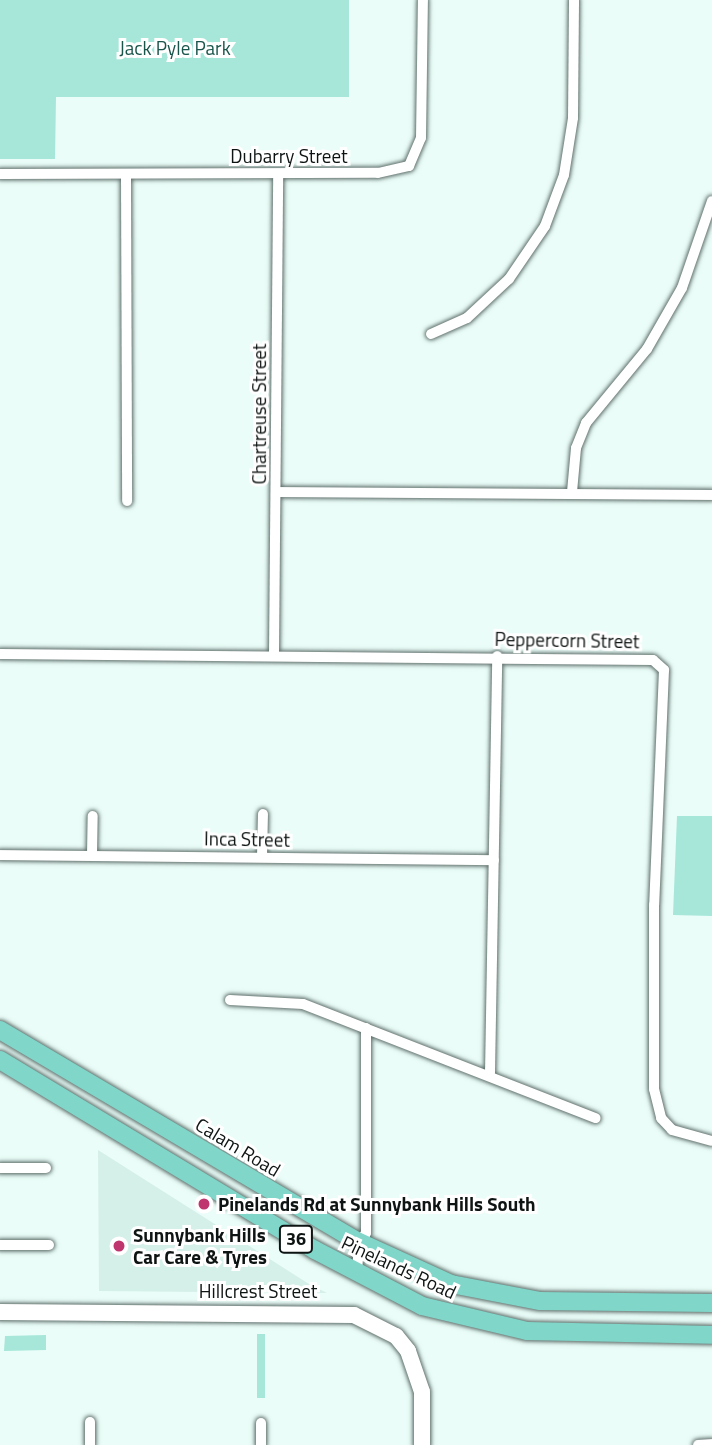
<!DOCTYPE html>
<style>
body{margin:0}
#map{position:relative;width:712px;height:1445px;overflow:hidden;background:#eafdf8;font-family:"Titillium Web",sans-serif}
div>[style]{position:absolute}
.built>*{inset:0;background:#d5efe9}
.green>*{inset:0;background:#a6e7d9}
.roads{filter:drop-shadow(0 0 2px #60706c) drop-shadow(0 0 2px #60706c)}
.street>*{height:10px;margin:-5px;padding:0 5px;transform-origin:5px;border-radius:5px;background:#fff}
.secondary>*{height:16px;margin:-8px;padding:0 8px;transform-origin:8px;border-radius:8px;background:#fff}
.primary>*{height:18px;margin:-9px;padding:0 9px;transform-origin:9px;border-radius:9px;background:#80d6c9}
.dots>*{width:19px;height:19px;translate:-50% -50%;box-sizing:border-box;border:4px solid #fff;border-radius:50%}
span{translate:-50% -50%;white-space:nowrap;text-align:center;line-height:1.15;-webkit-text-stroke:6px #fff;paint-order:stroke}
.shield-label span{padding:2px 5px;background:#fff;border:2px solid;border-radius:5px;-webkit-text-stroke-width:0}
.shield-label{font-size:18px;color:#0e1413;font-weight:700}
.park-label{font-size:19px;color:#19554b}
.street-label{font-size:19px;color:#0e1413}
.poi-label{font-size:19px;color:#0e1413;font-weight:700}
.left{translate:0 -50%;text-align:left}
</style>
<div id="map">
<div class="built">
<i style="clip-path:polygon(98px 1150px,309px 1284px,327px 1293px,99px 1291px)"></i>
</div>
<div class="green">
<i style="clip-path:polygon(0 0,349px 0,349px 97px,56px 97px,55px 159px,0 159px)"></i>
<i style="clip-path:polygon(677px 816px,712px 816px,712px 916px,673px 915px)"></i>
<i style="clip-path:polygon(257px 1334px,265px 1334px,265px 1398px,257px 1398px)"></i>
<i style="clip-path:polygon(46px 1335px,46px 1350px,4px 1351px,5px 1336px)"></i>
</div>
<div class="roads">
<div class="street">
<i style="left:0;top:174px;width:378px;rotate:-0.2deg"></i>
<i style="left:378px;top:173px;width:32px;rotate:-13deg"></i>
<i style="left:409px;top:166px;width:30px;rotate:-67deg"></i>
<i style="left:421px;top:138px;width:138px;rotate:-89.2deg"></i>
<i style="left:126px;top:175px;width:326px;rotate:89.8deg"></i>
<i style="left:431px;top:334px;width:39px;rotate:-24deg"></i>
<i style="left:467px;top:318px;width:57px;rotate:-42.9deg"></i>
<i style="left:509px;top:279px;width:64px;rotate:-55.8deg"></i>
<i style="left:545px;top:226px;width:54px;rotate:-69.6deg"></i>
<i style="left:564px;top:175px;width:58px;rotate:-81deg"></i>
<i style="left:573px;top:118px;width:118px;rotate:-89.5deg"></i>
<i style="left:277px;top:492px;width:435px;rotate:0.4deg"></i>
<i style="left:572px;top:492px;width:44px;rotate:-84.8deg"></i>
<i style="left:576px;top:448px;width:27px;rotate:-68deg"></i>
<i style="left:586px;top:423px;width:96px;rotate:-50.5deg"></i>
<i style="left:647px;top:349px;width:70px;rotate:-60.2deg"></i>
<i style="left:682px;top:288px;width:92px;rotate:-71deg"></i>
<i style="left:0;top:654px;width:653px;rotate:0.53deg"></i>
<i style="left:653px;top:660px;width:15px;rotate:42deg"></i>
<i style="left:664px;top:670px;width:235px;rotate:92.4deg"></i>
<i style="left:654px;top:905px;width:184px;rotate:90deg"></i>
<i style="left:654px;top:1089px;width:30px;rotate:76deg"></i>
<i style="left:661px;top:1118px;width:16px;rotate:47deg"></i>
<i style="left:672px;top:1130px;width:41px;rotate:15.4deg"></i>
<i style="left:274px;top:655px;width:481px;rotate:-89.5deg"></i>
<i style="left:0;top:855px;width:494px;rotate:0.6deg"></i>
<i style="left:92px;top:855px;width:39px;rotate:-89deg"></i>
<i style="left:262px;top:857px;width:43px;rotate:-88.7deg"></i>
<i style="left:230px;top:1000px;width:73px;rotate:3.1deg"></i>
<i style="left:303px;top:1004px;width:314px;rotate:21.3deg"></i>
<i style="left:490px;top:1073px;width:417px;rotate:-89deg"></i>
<i style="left:0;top:1168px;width:46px"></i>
<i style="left:0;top:1245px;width:49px"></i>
<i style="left:357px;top:1272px;width:30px;rotate:-86deg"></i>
<i style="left:359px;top:1242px;width:11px;rotate:-52deg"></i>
<i style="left:366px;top:1233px;width:205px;rotate:-90deg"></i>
<i style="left:90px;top:1445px;width:23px;rotate:-90deg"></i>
<i style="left:261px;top:1445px;width:22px;rotate:-90deg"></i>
<i style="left:698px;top:1445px;width:14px;rotate:-4deg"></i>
</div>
<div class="secondary">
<i style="left:0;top:1312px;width:354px;rotate:0.5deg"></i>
<i style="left:354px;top:1315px;width:47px;rotate:26.6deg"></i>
<i style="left:396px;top:1336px;width:19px;rotate:51deg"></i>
<i style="left:408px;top:1351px;width:43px;rotate:71.1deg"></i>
<i style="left:422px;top:1392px;width:53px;rotate:90deg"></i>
</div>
<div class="primary">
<i style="left:0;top:1030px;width:417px;rotate:30.6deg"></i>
<i style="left:359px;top:1242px;width:101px;rotate:24.5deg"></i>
<i style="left:451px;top:1284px;width:91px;rotate:10.8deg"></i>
<i style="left:540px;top:1301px;width:172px;rotate:0.7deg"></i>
<i style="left:0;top:1060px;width:368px;rotate:31.1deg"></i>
<i style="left:315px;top:1250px;width:121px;rotate:27.6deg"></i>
<i style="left:422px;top:1306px;width:108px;rotate:13.4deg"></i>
<i style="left:527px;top:1331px;width:185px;rotate:1.2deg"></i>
</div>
</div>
<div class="dots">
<i style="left:204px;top:1204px;background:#bf356e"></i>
<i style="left:119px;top:1246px;background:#bf356e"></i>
</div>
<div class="shield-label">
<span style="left:296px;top:1239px">36</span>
</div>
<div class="park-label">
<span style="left:175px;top:48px">Jack Pyle Park</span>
</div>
<div class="street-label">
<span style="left:289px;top:156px">Dubarry Street</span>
<span style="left:259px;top:414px;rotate:-90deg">Chartreuse Street</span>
<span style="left:567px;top:640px;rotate:1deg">Peppercorn Street</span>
<span style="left:247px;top:839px;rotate:1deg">Inca Street</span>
<span style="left:238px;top:1147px;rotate:31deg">Calam Road</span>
<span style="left:399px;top:1267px;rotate:25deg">Pinelands Road</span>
<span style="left:258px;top:1291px">Hillcrest Street</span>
</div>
<div class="poi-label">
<span class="left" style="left:218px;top:1204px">Pinelands Rd at Sunnybank Hills South</span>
<span class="left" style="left:133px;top:1246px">Sunnybank Hills<br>Car Care &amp; Tyres</span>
</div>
</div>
